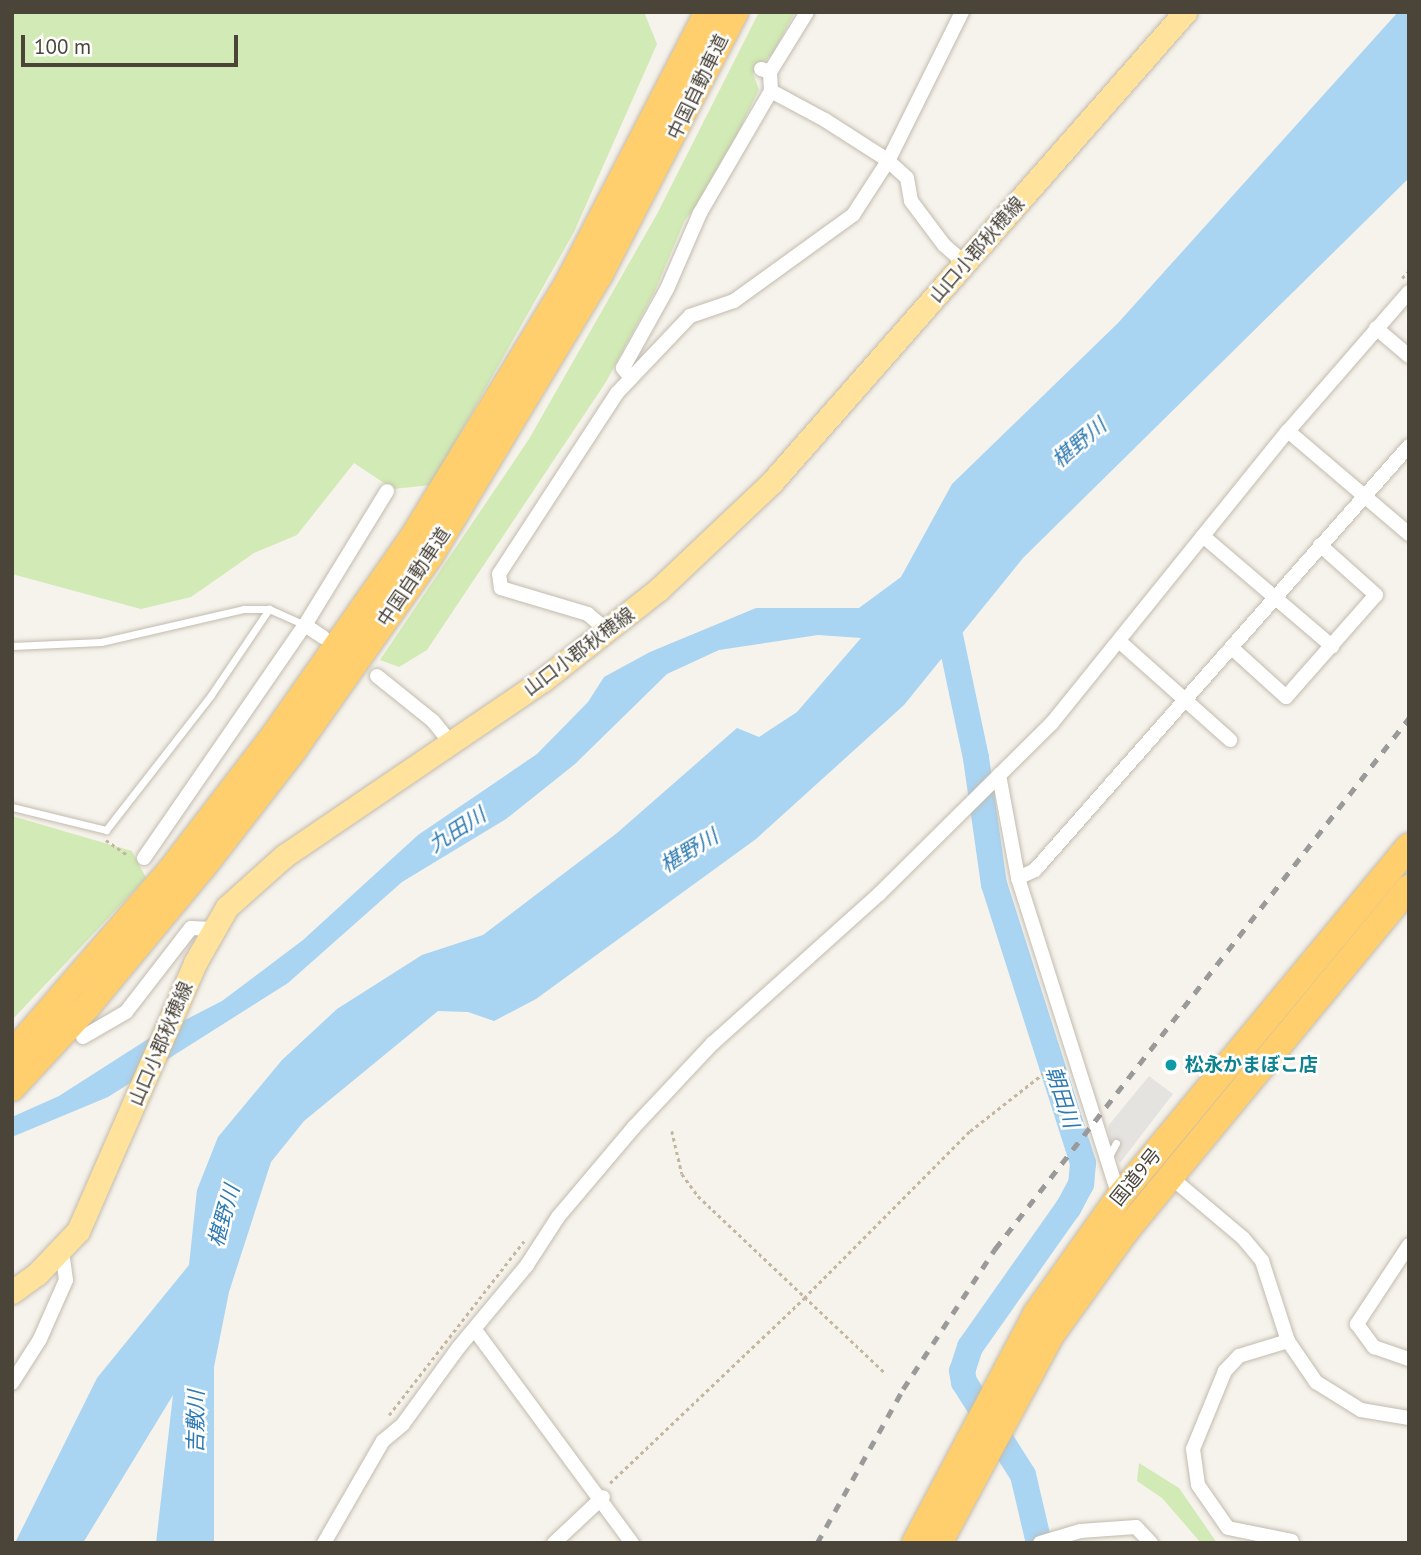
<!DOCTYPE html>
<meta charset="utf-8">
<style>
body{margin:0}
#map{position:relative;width:1421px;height:1555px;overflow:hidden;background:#f6f3ec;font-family:"PT Sans","Noto Sans JP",sans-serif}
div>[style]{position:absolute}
.green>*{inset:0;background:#d2eab5}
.parking>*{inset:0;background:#e5e3e0}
.water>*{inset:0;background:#a9d4f2}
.river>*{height:26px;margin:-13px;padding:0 13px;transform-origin:13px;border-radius:13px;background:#a9d4f2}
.path>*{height:2.5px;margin-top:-1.25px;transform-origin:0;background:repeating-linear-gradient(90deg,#c4b79f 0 3.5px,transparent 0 7px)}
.roads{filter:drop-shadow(0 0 2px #c2bbae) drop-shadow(0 0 2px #c2bbae)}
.lane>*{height:7px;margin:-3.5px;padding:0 3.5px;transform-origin:3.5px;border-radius:3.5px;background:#fff}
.street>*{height:14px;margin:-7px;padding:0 7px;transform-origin:7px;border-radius:7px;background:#fff}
.primary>*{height:23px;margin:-11.5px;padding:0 11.5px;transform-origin:11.5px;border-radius:11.5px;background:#ffe39c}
.highway>*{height:26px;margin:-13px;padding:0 13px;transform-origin:13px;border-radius:13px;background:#ffcf6e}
.rail>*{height:4.5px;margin-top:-2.25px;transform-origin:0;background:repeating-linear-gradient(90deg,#9a9a9a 0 9px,transparent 0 18px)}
.dots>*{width:19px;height:19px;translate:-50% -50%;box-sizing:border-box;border:4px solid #fff;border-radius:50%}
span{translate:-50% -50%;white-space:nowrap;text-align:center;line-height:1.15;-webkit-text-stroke:5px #fff;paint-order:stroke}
.street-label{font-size:19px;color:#4b4439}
.culture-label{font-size:19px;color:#0d838f;font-weight:700}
.left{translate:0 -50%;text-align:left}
.water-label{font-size:21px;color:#2e7ab2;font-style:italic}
.frame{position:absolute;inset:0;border:14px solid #4b4439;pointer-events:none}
.scale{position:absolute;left:21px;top:35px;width:217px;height:32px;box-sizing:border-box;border:4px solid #4b4439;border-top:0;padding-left:9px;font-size:21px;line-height:24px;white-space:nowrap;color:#4b4439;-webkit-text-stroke:5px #fff;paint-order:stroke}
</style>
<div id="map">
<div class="green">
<i style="clip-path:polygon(12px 12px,644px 12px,657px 44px,574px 232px,431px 485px,393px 489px,354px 463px,297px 535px,254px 553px,191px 597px,141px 609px,12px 574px)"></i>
<i style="clip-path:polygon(759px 12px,795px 12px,773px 53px,753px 73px,759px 90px,709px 191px,685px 220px,655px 291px,606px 382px,427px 650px,399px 667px,380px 660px,529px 439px,657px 214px)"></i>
<i style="clip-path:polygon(12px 816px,132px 851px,146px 878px,12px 1020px)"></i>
<i style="clip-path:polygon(1139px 1463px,1179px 1488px,1217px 1543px,1201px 1543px,1162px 1498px,1137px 1481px)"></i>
</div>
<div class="parking">
<i style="clip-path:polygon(1149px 1076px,1173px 1094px,1120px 1163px,1112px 1151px,1108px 1126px)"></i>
</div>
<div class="water">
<i style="clip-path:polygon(1398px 12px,1409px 12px,1409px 178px,1023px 558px,904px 705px,756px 839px,536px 999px,494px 1021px,468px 1012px,438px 1011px,304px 1121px,271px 1162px,229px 1292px,214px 1367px,214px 1543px,156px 1543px,173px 1395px,83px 1543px,15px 1543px,97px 1378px,189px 1265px,197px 1190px,218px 1137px,282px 1060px,337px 1009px,422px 955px,483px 935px,617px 833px,737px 728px,759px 737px,797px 712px,861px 638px,818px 635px,719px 650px,667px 674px,575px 764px,506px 819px,402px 882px,288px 983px,108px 1097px,12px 1137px,12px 1117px,59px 1096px,148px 1039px,222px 1001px,303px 940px,418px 835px,537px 754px,588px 702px,604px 677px,650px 652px,756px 608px,859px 608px,901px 577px,952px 484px,1118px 323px)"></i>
</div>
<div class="river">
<i style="left:945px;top:612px;width:149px;rotate:78deg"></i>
<i style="left:976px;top:758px;width:127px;rotate:81.9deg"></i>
<i style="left:994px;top:884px;width:293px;rotate:72.3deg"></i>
<i style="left:1083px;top:1163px;width:21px;rotate:95deg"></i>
<i style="left:1081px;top:1184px;width:27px;rotate:118deg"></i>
<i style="left:1068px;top:1208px;width:170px;rotate:125.2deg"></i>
<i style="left:970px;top:1347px;width:25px;rotate:108deg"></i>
<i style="left:962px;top:1371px;width:11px;rotate:80deg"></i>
<i style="left:964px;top:1382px;width:110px;rotate:57.6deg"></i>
<i style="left:1023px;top:1475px;width:70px;rotate:76.8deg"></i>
</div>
<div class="path">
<i style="left:1402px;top:278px;width:10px;rotate:-45deg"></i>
<i style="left:106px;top:840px;width:28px;rotate:35deg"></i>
<i style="left:672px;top:1131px;width:44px;rotate:76.9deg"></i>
<i style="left:682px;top:1174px;width:27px;rotate:54deg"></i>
<i style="left:698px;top:1196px;width:257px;rotate:43.4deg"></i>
<i style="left:389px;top:1415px;width:220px;rotate:-52.2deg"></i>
<i style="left:610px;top:1483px;width:268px;rotate:-43.6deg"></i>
<i style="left:804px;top:1298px;width:235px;rotate:-45.2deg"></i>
<i style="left:970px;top:1131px;width:94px;rotate:-38.1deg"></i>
<i style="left:1044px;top:1073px;width:22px;rotate:-16deg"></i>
</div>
<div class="roads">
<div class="lane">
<i style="left:12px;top:646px;width:89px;rotate:-2.6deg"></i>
<i style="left:101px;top:642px;width:147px;rotate:-13deg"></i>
<i style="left:244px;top:609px;width:25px"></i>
<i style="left:269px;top:609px;width:39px;rotate:24deg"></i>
<i style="left:12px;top:807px;width:97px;rotate:13.7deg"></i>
<i style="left:106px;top:830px;width:171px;rotate:-52.1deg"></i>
<i style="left:211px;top:695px;width:104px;rotate:-56deg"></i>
<i style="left:1108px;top:1158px;width:17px;rotate:-62deg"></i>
</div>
<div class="street">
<i style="left:761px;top:69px;width:9px;rotate:18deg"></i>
<i style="left:770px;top:72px;width:19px;rotate:87deg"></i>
<i style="left:771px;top:91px;width:61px;rotate:28.2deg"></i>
<i style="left:825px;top:120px;width:72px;rotate:32.6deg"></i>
<i style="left:886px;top:159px;width:28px;rotate:42deg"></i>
<i style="left:907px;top:178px;width:23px;rotate:80deg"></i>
<i style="left:911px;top:201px;width:55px;rotate:53.1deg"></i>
<i style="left:944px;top:245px;width:28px;rotate:41deg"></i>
<i style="left:770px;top:72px;width:70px;rotate:-58.3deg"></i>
<i style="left:1376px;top:328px;width:43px;rotate:40.3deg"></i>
<i style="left:631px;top:378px;width:13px;rotate:-129deg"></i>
<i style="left:623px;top:368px;width:90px;rotate:-60.9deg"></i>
<i style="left:667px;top:289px;width:83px;rotate:-66.5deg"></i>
<i style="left:700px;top:213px;width:141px;rotate:-59.8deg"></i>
<i style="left:1288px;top:431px;width:159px;rotate:40.4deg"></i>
<i style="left:1203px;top:536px;width:170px;rotate:40.5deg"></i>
<i style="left:305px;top:625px;width:157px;rotate:-58.5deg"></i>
<i style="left:608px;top:631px;width:26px;rotate:-140deg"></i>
<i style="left:588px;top:614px;width:91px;rotate:-163.4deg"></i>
<i style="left:501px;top:588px;width:14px;rotate:-98deg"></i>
<i style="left:499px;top:574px;width:216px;rotate:-56.9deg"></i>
<i style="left:617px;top:393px;width:106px;rotate:-46.5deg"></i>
<i style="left:690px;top:316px;width:46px;rotate:-18.8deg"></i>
<i style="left:734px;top:301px;width:147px;rotate:-35.9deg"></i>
<i style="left:853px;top:215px;width:64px;rotate:-57.1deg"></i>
<i style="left:888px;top:161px;width:166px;rotate:-63.6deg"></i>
<i style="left:1119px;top:641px;width:149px;rotate:41.7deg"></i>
<i style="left:1232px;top:648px;width:73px;rotate:42.2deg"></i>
<i style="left:1286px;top:697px;width:136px;rotate:-48.6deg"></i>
<i style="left:1376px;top:595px;width:75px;rotate:-138.2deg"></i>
<i style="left:377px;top:676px;width:72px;rotate:38.8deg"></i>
<i style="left:433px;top:721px;width:28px;rotate:51deg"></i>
<i style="left:999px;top:775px;width:105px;rotate:79.5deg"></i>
<i style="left:1018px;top:878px;width:335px;rotate:72.4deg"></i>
<i style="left:144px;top:858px;width:283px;rotate:-55.4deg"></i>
<i style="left:305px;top:625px;width:22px;rotate:34deg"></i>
<i style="left:1018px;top:878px;width:19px;rotate:-25deg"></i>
<i style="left:1035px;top:870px;width:565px;rotate:-48.59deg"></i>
<i style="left:83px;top:1037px;width:50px;rotate:-30.2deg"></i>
<i style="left:126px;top:1012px;width:106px;rotate:-52.3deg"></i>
<i style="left:191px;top:928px;width:21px;rotate:3deg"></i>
<i style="left:1167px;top:1174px;width:99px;rotate:40.1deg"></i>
<i style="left:1243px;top:1238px;width:30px;rotate:50deg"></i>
<i style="left:1262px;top:1261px;width:84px;rotate:72deg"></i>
<i style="left:1288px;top:1341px;width:50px;rotate:55.7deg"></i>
<i style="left:1316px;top:1382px;width:53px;rotate:31.9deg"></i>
<i style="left:1361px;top:1410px;width:49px;rotate:9.5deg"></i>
<i style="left:1409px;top:1245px;width:95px;rotate:123.4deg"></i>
<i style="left:1357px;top:1324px;width:29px;rotate:54deg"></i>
<i style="left:1374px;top:1347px;width:37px;rotate:19deg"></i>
<i style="left:475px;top:1330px;width:265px;rotate:53.6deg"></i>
<i style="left:1288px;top:1341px;width:51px;rotate:163deg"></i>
<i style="left:1239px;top:1356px;width:21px;rotate:133deg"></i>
<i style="left:1225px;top:1371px;width:84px;rotate:112.3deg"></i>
<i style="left:1193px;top:1449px;width:36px;rotate:82deg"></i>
<i style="left:1198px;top:1485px;width:52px;rotate:55.1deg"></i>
<i style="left:1228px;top:1528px;width:65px;rotate:11.5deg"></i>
<i style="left:12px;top:1383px;width:52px;rotate:-57.5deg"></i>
<i style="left:40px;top:1339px;width:64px;rotate:-66.2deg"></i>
<i style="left:66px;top:1280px;width:30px;rotate:-98deg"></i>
<i style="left:324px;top:1543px;width:118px;rotate:-60deg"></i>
<i style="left:383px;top:1441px;width:26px;rotate:-40deg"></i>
<i style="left:403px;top:1424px;width:95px;rotate:-54deg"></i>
<i style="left:459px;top:1347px;width:107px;rotate:-50.3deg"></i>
<i style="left:527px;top:1265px;width:57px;rotate:-57.1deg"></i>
<i style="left:558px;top:1217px;width:118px;rotate:-49.8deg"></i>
<i style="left:634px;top:1127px;width:115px;rotate:-46.8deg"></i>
<i style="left:713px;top:1043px;width:223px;rotate:-41.9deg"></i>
<i style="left:879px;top:894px;width:243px;rotate:-44.7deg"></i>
<i style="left:1052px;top:723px;width:375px;rotate:-51.1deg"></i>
<i style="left:1288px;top:431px;width:184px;rotate:-49deg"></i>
<i style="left:554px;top:1543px;width:67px;rotate:-43.2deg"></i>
<i style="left:1040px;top:1543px;width:42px;rotate:-16.7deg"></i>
<i style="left:1080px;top:1531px;width:56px;rotate:-4.1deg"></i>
<i style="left:1136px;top:1527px;width:22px;rotate:47deg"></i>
</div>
<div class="primary">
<i style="left:12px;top:1292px;width:31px;rotate:-36deg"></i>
<i style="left:37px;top:1274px;width:59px;rotate:-46.4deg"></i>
<i style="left:78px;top:1231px;width:292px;rotate:-66.4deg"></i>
<i style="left:195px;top:963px;width:64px;rotate:-60.3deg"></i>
<i style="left:227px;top:907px;width:76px;rotate:-41.8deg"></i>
<i style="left:284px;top:856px;width:313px;rotate:-34.2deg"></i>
<i style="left:543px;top:680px;width:147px;rotate:-38.1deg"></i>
<i style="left:659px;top:589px;width:156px;rotate:-43.4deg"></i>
<i style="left:772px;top:482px;width:626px;rotate:-48.69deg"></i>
</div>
<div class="highway">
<i style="left:12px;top:1054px;width:242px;rotate:-49.2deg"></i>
<i style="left:170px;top:871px;width:173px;rotate:-52.5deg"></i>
<i style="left:275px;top:734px;width:241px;rotate:-55deg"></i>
<i style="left:413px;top:537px;width:298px;rotate:-58.6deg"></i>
<i style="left:568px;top:283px;width:305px;rotate:-62.7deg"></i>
<i style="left:12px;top:1088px;width:110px;rotate:-47.2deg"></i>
<i style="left:87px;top:1007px;width:182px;rotate:-50.4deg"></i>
<i style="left:203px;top:867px;width:147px;rotate:-52.2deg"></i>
<i style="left:293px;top:751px;width:238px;rotate:-54.9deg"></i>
<i style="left:430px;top:556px;width:329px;rotate:-58.9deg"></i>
<i style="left:600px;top:274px;width:295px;rotate:-62.7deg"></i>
<i style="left:915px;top:1543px;width:259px;rotate:-62.1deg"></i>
<i style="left:1036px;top:1314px;width:143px;rotate:-54.6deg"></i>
<i style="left:1119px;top:1197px;width:455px;rotate:-50.4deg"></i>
<i style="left:939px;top:1543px;width:236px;rotate:-61.7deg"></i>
<i style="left:1051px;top:1335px;width:127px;rotate:-54.3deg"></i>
<i style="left:1125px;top:1232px;width:446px;rotate:-50.5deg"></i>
</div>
</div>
<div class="rail">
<i style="left:817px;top:1543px;width:176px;rotate:-60.8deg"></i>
<i style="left:903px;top:1389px;width:168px;rotate:-56.7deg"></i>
<i style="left:995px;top:1249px;width:673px;rotate:-52.06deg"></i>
</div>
<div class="dots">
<i style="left:1171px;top:1065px;background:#0f9aa8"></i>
</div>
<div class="street-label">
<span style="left:698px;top:87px;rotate:-64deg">中国自動車道</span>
<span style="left:977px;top:250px;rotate:-49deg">山口小郡秋穂線</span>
<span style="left:414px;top:577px;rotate:-56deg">中国自動車道</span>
<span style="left:579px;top:652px;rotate:-37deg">山口小郡秋穂線</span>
<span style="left:161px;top:1044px;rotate:-67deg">山口小郡秋穂線</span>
<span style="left:1136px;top:1177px;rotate:-51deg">国道9号</span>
</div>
<div class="culture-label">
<span class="left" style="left:1185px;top:1065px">松永かまぼこ店</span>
</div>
<div class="water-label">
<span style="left:1079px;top:443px;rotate:-40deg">椹野川</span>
<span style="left:457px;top:830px;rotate:-33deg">九田川</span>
<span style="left:689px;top:851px;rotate:-31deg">椹野川</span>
<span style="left:1062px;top:1097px;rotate:72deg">朝田川</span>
<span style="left:224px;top:1216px;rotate:-74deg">椹野川</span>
<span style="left:196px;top:1422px;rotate:-89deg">吉敷川</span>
</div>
<div class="frame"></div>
<div class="scale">100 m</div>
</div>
